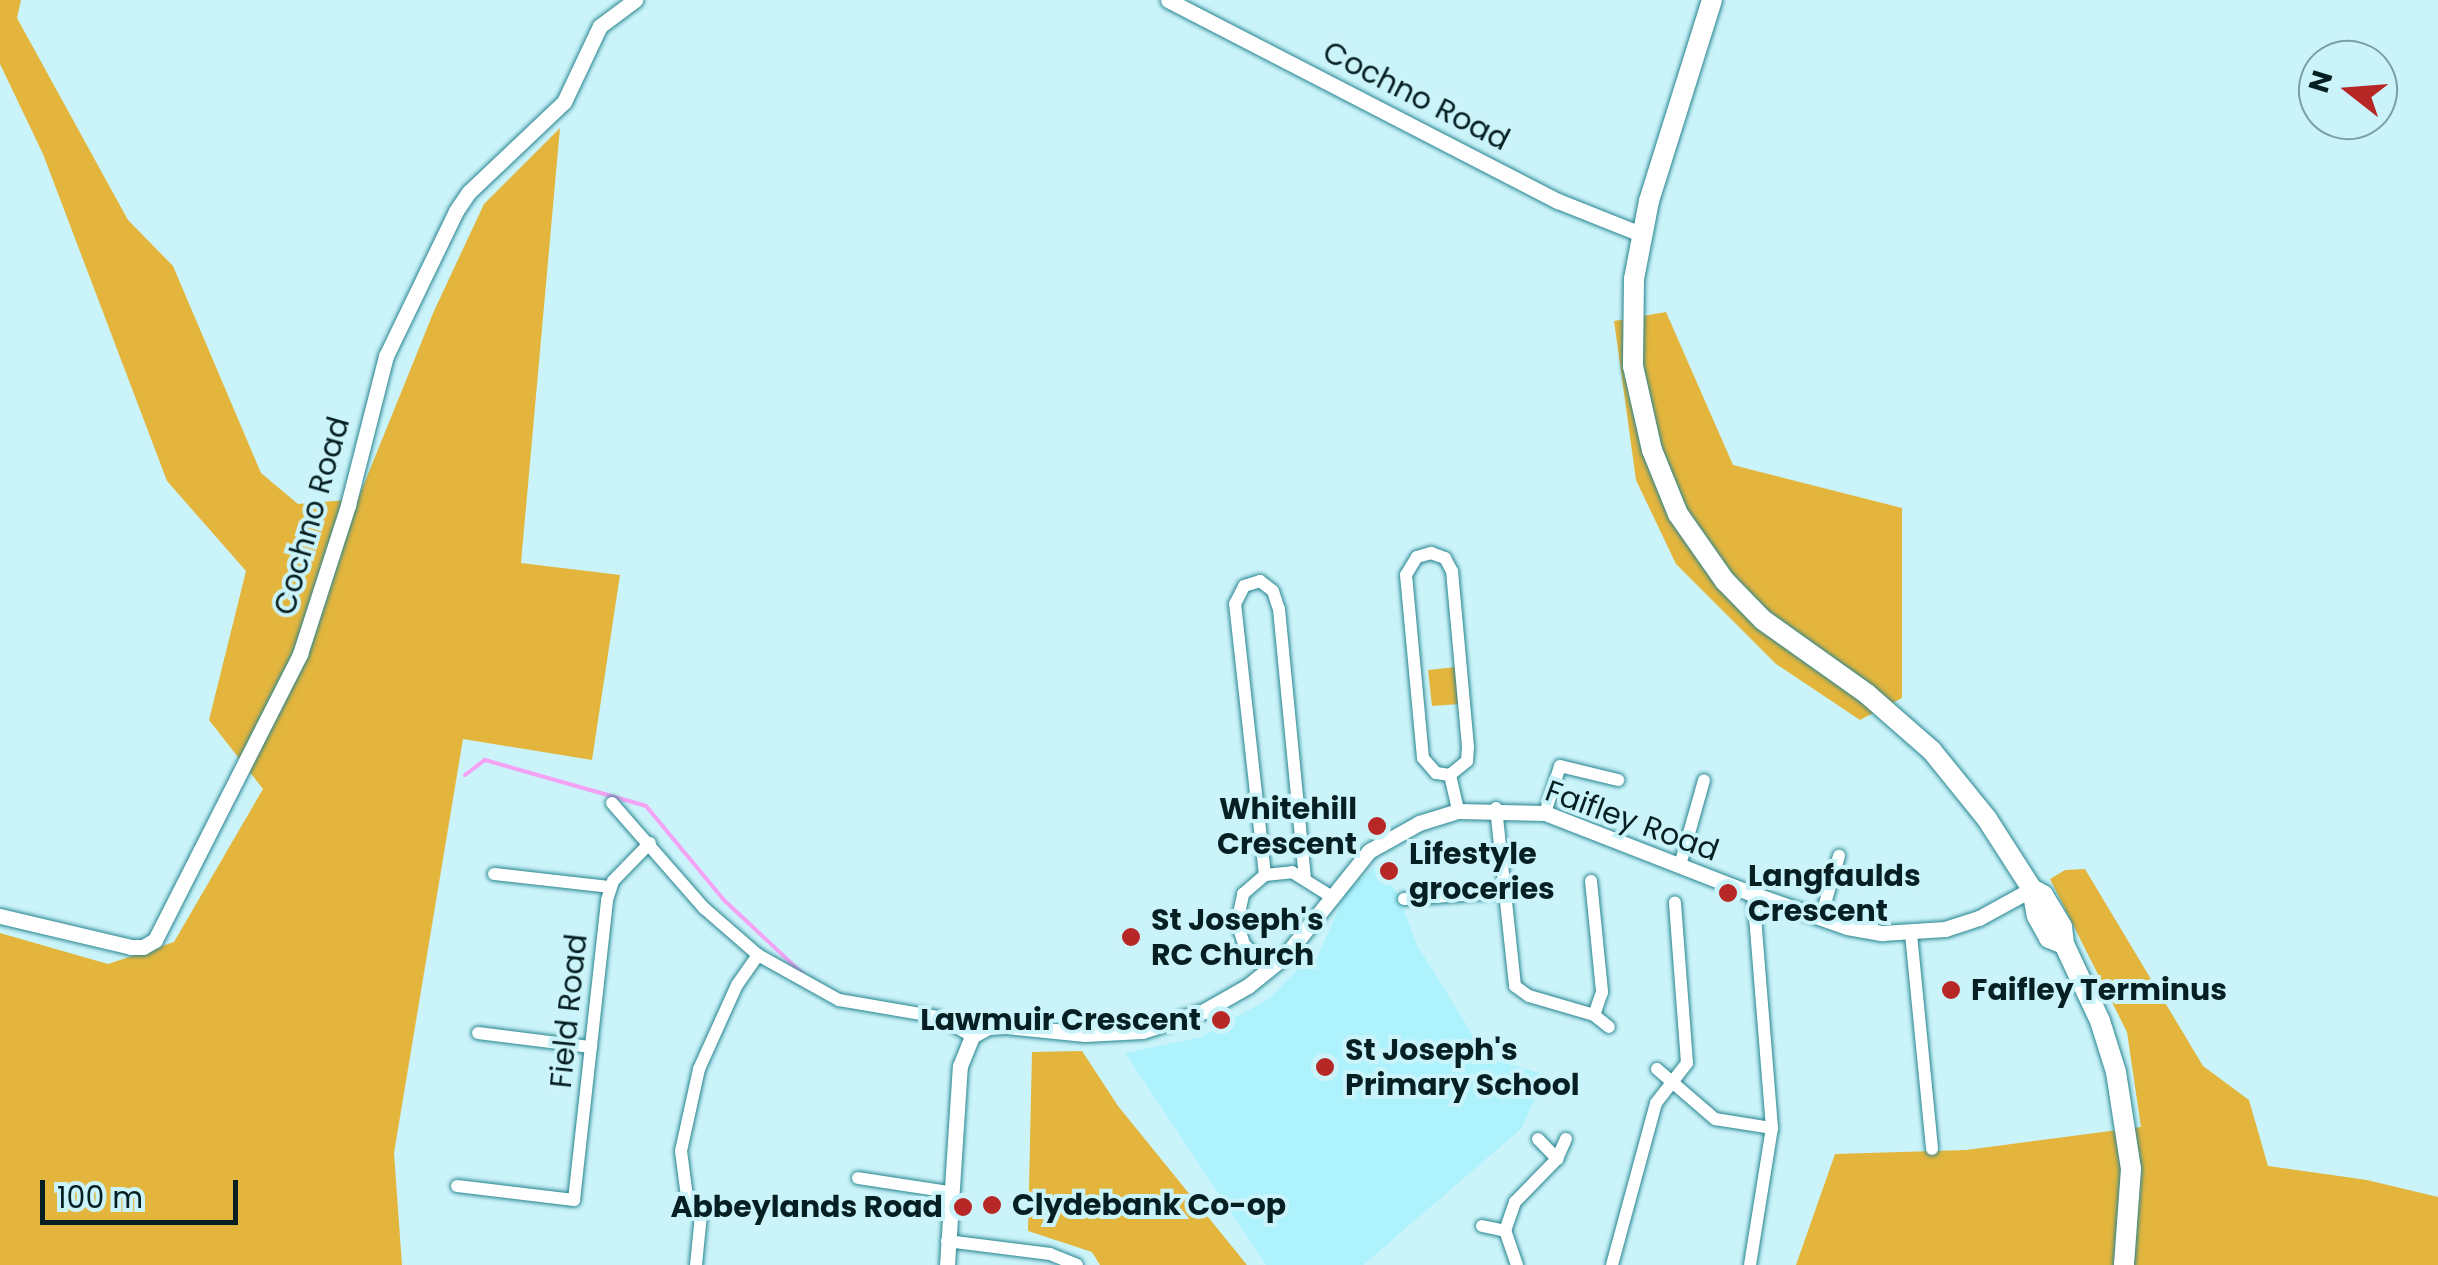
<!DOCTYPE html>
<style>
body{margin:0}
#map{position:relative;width:2438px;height:1265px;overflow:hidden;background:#cbf4fa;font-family:Poppins,sans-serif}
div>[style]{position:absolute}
.built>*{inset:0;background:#adf2fc}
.green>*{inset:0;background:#e3b53d}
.stream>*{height:4px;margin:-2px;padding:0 2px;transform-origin:2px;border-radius:2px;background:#f4a2f4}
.roads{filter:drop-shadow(0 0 2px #28848f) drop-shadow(0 0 2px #28848f)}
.minor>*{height:12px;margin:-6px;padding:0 6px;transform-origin:6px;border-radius:6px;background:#fff}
.tertiary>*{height:15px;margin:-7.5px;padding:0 7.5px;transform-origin:7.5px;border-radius:7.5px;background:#fff}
.primary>*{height:20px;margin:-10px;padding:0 10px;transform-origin:10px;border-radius:10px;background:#fff}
.dots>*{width:28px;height:28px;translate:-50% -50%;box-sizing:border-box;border:5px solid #cbf4fa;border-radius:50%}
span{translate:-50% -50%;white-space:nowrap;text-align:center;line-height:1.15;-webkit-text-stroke:8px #cbf4fa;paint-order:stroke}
.street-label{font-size:30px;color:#051f22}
.poi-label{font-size:30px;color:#051f22;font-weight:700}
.right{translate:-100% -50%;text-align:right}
.left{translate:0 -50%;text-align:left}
.north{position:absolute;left:2298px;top:40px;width:100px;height:100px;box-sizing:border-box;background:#cbf4fa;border:2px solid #7c9fa4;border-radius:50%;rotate:287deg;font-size:28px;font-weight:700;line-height:40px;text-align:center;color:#051f22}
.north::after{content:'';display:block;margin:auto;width:35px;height:45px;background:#b72725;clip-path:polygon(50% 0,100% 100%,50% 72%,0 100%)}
.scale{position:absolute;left:40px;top:1180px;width:198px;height:45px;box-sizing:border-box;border:5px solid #051f22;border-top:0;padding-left:12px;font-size:30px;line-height:35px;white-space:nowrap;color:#051f22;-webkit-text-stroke:8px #cbf4fa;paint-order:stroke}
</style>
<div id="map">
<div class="built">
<i style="clip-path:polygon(1378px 864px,1399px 896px,1417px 945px,1487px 1058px,1546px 1075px,1521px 1129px,1363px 1265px,1266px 1265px,1125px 1053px,1201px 1037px,1270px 998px,1304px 963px,1315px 963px,1345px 893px)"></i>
</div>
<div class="green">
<i style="clip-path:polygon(0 0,21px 0,17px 18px,128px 220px,173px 266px,261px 473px,298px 504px,358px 499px,434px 311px,484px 204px,560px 128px,521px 563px,620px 575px,592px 760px,463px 739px,394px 1153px,402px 1265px,0 1265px,0 933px,108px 964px,174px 942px,263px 789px,209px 720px,246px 571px,167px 481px,43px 154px,0 64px)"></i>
<i style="clip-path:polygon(1666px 312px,1733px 465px,1902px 508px,1902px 698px,1860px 720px,1776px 664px,1676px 564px,1636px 480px,1614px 321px)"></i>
<i style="clip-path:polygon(1456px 667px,1460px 704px,1432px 706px,1428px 670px)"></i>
<i style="clip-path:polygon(2085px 869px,2203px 1066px,2249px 1100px,2268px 1166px,2367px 1180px,2438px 1197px,2438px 1265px,1796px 1265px,1835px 1154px,1966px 1150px,2141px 1127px,2127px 1032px,2050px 879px,2065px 870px)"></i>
<i style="clip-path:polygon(1082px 1051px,1118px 1106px,1247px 1265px,1100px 1265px,1092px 1252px,1028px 1231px,1032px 1052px)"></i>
</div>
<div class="stream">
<i style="left:465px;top:775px;width:25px;rotate:-37deg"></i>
<i style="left:485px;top:760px;width:167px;rotate:15.9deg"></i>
<i style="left:646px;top:806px;width:124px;rotate:50.3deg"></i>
<i style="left:725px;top:901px;width:107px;rotate:43.1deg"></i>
</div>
<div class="roads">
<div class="minor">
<i style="left:1431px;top:553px;width:15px;rotate:20deg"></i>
<i style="left:1445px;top:558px;width:15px;rotate:62deg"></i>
<i style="left:1452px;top:571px;width:177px;rotate:84.8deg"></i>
<i style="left:1468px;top:747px;width:14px;rotate:94deg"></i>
<i style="left:1467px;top:761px;width:22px;rotate:141deg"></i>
<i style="left:1450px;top:775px;width:14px;rotate:-172deg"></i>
<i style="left:1436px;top:773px;width:20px;rotate:-131deg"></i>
<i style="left:1423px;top:758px;width:184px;rotate:-95.3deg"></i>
<i style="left:1406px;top:575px;width:21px;rotate:-59deg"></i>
<i style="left:1417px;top:557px;width:15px;rotate:-16deg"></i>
<i style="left:1450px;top:775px;width:37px;rotate:77deg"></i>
<i style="left:612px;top:803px;width:140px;rotate:48.8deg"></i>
<i style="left:704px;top:908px;width:72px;rotate:41deg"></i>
<i style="left:758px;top:955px;width:93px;rotate:29.1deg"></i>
<i style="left:839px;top:1000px;width:100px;rotate:9.7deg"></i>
<i style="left:938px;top:1017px;width:39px;rotate:29deg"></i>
<i style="left:1496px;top:808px;width:179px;rotate:83.9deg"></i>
<i style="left:1515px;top:986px;width:17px;rotate:36deg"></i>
<i style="left:1529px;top:996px;width:68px;rotate:16.3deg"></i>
<i style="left:1594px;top:1015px;width:19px;rotate:39deg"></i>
<i style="left:1545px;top:813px;width:49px;rotate:-72.3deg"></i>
<i style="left:1560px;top:766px;width:60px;rotate:13.6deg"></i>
<i style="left:1680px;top:865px;width:88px;rotate:-74.2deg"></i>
<i style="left:494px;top:874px;width:116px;rotate:6.4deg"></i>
<i style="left:1265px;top:875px;width:273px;rotate:-96.3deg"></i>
<i style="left:1235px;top:604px;width:20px;rotate:-63deg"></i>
<i style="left:1244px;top:586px;width:17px;rotate:-17deg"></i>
<i style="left:1260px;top:581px;width:16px;rotate:38deg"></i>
<i style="left:1273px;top:591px;width:19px;rotate:72deg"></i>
<i style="left:1279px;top:609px;width:270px;rotate:84.5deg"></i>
<i style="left:1591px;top:881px;width:112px;rotate:84.3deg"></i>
<i style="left:1602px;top:992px;width:24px;rotate:109deg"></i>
<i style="left:1404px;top:899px;width:100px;rotate:-4deg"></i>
<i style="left:1821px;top:917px;width:64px;rotate:-73.6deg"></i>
<i style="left:1911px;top:934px;width:216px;rotate:84.4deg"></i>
<i style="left:1269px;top:970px;width:36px;rotate:-134deg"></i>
<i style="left:1244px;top:944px;width:22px;rotate:-108deg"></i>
<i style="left:1237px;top:923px;width:30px;rotate:-78deg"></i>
<i style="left:1243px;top:894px;width:29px;rotate:-41deg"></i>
<i style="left:1265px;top:875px;width:27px;rotate:-6deg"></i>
<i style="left:1292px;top:872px;width:47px;rotate:32deg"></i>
<i style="left:478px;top:1033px;width:114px;rotate:7.1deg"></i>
<i style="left:1657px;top:1069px;width:77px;rotate:40.8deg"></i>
<i style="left:1715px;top:1119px;width:58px;rotate:9deg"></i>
<i style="left:1538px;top:1139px;width:28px;rotate:46deg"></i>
<i style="left:858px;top:1178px;width:92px;rotate:8.7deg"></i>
<i style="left:457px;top:1186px;width:118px;rotate:6.8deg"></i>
<i style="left:574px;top:1200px;width:302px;rotate:-83.7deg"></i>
<i style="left:607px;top:900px;width:20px;rotate:-72deg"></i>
<i style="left:613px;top:881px;width:53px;rotate:-45.8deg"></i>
<i style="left:687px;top:1197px;width:46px;rotate:-97.4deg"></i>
<i style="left:681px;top:1151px;width:84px;rotate:-77.6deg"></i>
<i style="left:699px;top:1069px;width:92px;rotate:-65.7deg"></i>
<i style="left:737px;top:985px;width:37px;rotate:-55deg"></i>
<i style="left:1482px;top:1226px;width:24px;rotate:12deg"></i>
<i style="left:947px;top:1241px;width:104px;rotate:7.2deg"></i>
<i style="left:1050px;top:1254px;width:29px;rotate:22deg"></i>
<i style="left:696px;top:1265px;width:50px;rotate:-84.3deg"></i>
<i style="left:1517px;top:1265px;width:36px;rotate:-109deg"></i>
<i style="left:1505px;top:1231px;width:31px;rotate:-71deg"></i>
<i style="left:1515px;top:1202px;width:60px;rotate:-45.7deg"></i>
<i style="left:1557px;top:1159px;width:22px;rotate:-66deg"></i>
<i style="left:1612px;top:1265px;width:168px;rotate:-74.8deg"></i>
<i style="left:1656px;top:1103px;width:51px;rotate:-52.2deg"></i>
<i style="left:1687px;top:1063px;width:161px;rotate:-94.3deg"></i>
<i style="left:1750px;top:1265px;width:139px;rotate:-80.9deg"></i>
<i style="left:1772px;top:1128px;width:235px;rotate:-94.6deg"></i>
</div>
<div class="tertiary">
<i style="left:1168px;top:0;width:439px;rotate:27.3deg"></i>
<i style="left:1558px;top:201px;width:89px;rotate:21.7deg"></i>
<i style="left:0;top:916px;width:135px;rotate:13.3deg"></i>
<i style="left:131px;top:947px;width:12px"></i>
<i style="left:143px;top:947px;width:14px;rotate:-30deg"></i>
<i style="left:155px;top:940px;width:321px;rotate:-63.1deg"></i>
<i style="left:300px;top:654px;width:157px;rotate:-72.1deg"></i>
<i style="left:348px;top:505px;width:154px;rotate:-75.7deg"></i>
<i style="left:386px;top:356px;width:161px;rotate:-64.2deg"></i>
<i style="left:456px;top:211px;width:23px;rotate:-56deg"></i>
<i style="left:469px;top:192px;width:131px;rotate:-43.5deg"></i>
<i style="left:564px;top:102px;width:84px;rotate:-64.7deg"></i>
<i style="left:600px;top:26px;width:44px;rotate:-36.6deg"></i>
<i style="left:947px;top:1265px;width:199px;rotate:-86.3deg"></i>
<i style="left:960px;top:1066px;width:32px;rotate:-68deg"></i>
<i style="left:972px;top:1036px;width:18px;rotate:-29deg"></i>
<i style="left:988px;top:1027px;width:18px;rotate:-3deg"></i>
<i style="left:1006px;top:1026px;width:79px;rotate:5.8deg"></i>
<i style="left:1085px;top:1034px;width:57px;rotate:-3deg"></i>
<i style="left:1142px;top:1031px;width:65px;rotate:-17.9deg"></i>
<i style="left:1204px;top:1011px;width:51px;rotate:-29.6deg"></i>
<i style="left:1248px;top:986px;width:48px;rotate:-39deg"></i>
<i style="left:1285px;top:956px;width:134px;rotate:-51.3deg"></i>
<i style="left:1369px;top:851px;width:57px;rotate:-29.2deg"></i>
<i style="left:1419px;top:823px;width:41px;rotate:-17.1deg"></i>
<i style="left:1458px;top:811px;width:87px;rotate:1.3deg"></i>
<i style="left:1545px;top:813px;width:223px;rotate:21.3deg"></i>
<i style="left:1753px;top:894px;width:100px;rotate:19.3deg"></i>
<i style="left:1847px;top:927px;width:36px;rotate:10deg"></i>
<i style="left:1882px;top:933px;width:63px;rotate:-3.6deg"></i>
<i style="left:1945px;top:929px;width:36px;rotate:-18deg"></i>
<i style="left:1979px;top:918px;width:60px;rotate:-28.7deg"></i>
</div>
<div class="primary">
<i style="left:1712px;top:0;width:211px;rotate:107.4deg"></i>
<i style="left:1649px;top:201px;width:79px;rotate:100.9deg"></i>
<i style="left:1634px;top:279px;width:87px;rotate:90.7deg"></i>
<i style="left:1633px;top:366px;width:86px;rotate:77.3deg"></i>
<i style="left:1652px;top:450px;width:69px;rotate:67.9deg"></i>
<i style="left:1678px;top:514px;width:82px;rotate:55deg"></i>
<i style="left:1725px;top:581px;width:54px;rotate:45.7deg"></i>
<i style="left:1763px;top:620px;width:128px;rotate:35.4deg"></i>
<i style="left:1867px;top:694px;width:86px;rotate:41.2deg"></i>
<i style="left:1932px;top:751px;width:87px;rotate:51deg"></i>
<i style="left:1987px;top:819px;width:83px;rotate:57.3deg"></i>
<i style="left:2032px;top:889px;width:13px;rotate:29deg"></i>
<i style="left:2043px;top:895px;width:37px;rotate:59deg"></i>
<i style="left:2062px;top:927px;width:17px;rotate:83deg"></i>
<i style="left:2064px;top:944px;width:85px;rotate:64.9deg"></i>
<i style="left:2100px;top:1021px;width:53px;rotate:72.6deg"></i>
<i style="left:2116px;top:1072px;width:98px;rotate:81.2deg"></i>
<i style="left:2131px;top:1169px;width:96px;rotate:94.2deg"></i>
<i style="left:2032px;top:889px;width:27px;rotate:80deg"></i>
<i style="left:2037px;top:916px;width:25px;rotate:61deg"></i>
<i style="left:2049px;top:938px;width:16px;rotate:22deg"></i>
</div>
</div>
<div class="dots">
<i style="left:1377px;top:826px;background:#b72725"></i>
<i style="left:1389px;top:871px;background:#b72725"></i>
<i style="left:1728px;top:893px;background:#b72725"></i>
<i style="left:1131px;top:937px;background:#b72725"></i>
<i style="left:1951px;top:990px;background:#b72725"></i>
<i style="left:1221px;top:1020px;background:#b72725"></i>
<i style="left:1325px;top:1067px;background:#b72725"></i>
<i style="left:992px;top:1205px;background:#b72725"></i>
<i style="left:963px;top:1207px;background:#b72725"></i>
</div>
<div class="street-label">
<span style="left:1416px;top:96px;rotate:27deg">Cochno Road</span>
<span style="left:312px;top:516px;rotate:-74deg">Cochno Road</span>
<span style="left:1632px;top:821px;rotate:20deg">Faifley Road</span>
<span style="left:569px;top:1011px;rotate:-84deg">Field Road</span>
</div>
<div class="poi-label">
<span class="right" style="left:1357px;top:826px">Whitehill<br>Crescent</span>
<span class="left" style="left:1409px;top:871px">Lifestyle<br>groceries</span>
<span class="left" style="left:1748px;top:893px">Langfaulds<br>Crescent</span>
<span class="left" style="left:1151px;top:937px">St Joseph's<br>RC Church</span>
<span class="left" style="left:1971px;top:990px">Faifley Terminus</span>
<span class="right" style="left:1201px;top:1020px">Lawmuir Crescent</span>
<span class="left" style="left:1345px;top:1067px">St Joseph's<br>Primary School</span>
<span class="left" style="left:1012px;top:1205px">Clydebank Co-op</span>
<span class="right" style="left:943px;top:1207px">Abbeylands Road</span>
</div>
<div class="north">N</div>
<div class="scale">100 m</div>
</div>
